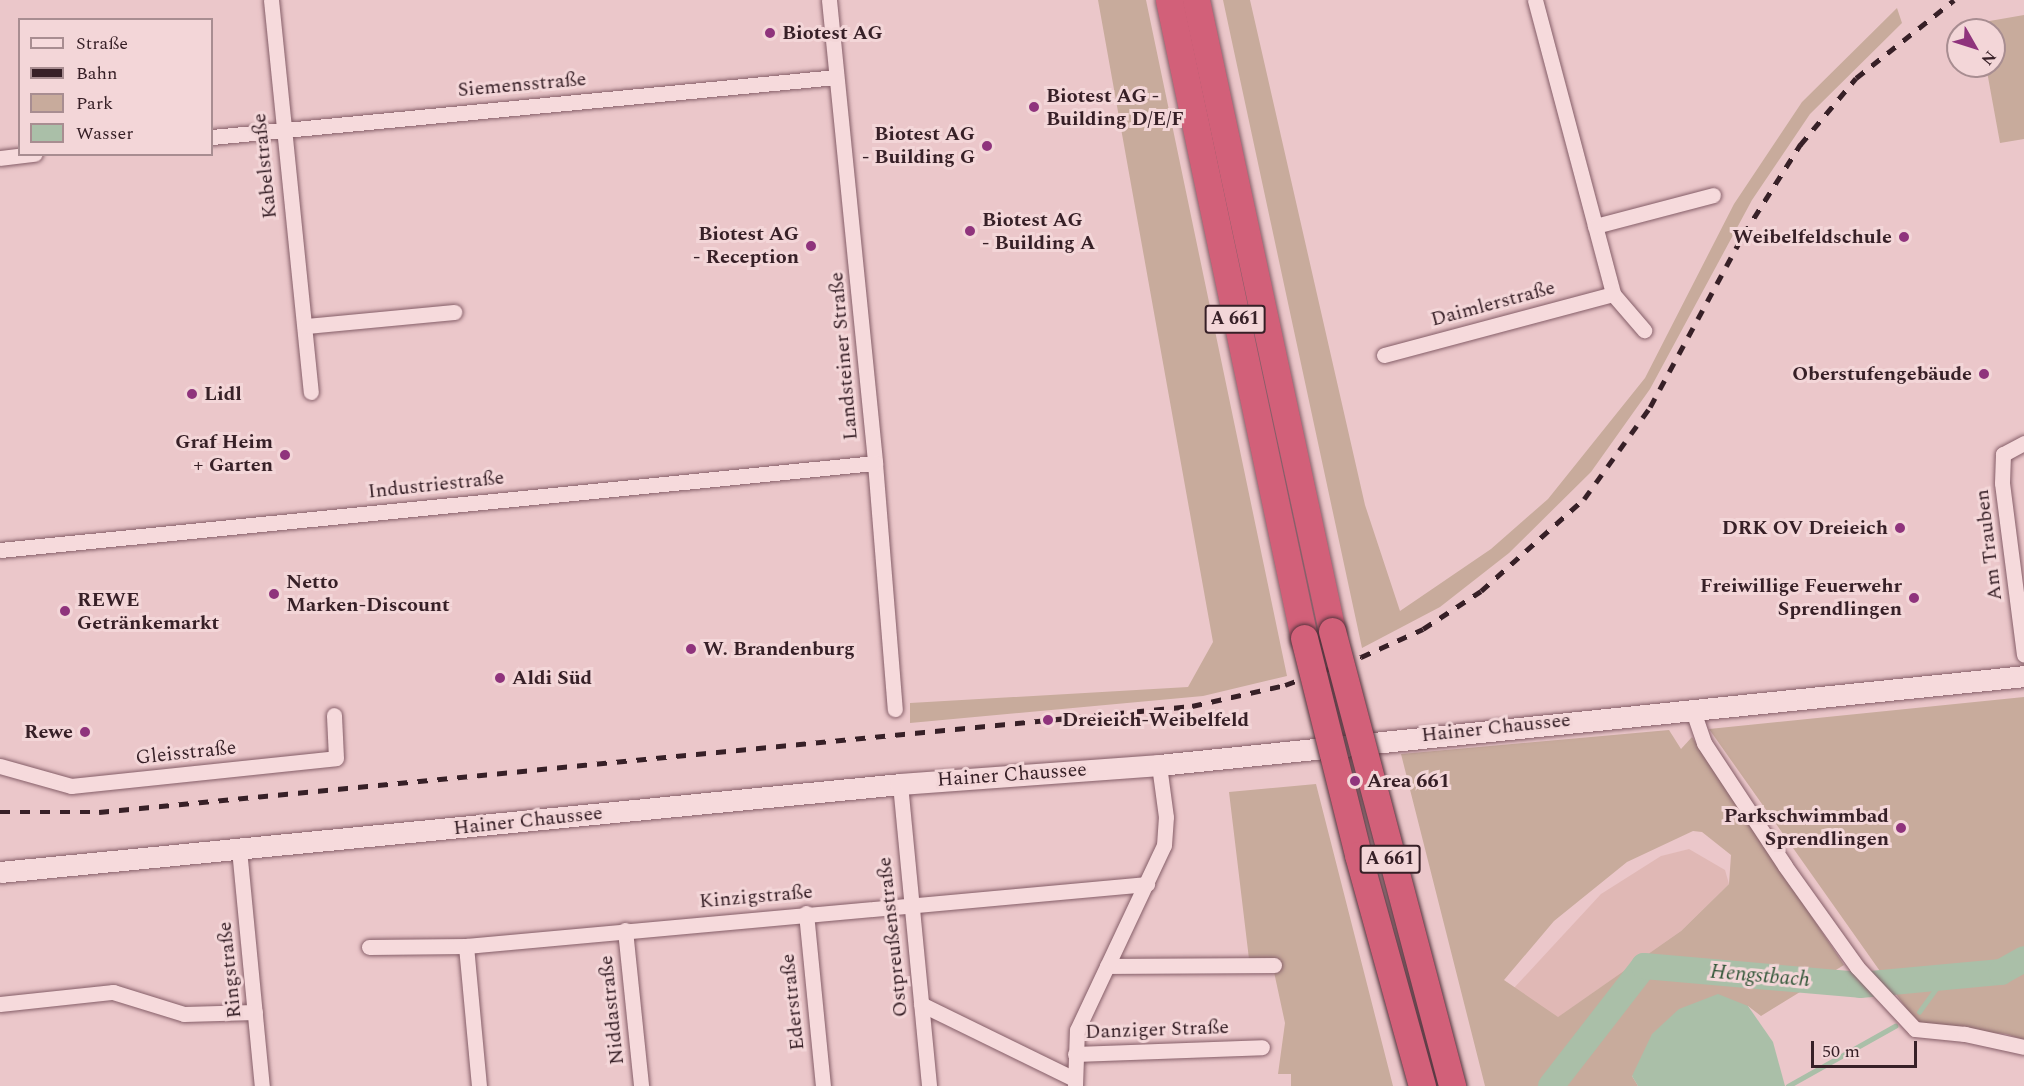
<!DOCTYPE html>
<meta charset="utf-8">
<style>
body{margin:0}
#map{position:relative;width:2024px;height:1086px;overflow:hidden;background:#ebc7ca;font-family:Spectral,serif}
div>[style]{position:absolute}
.farmland>*{inset:0;background:#e0b8b5}
.green>*{inset:0;background:#c8ab9c}
.water>*{inset:0;background:#aabfa8}
.stream>*{height:4.5px;margin:-2.25px;padding:0 2.25px;transform-origin:2.25px;border-radius:2.25px;background:#aabfa8}
.river>*{height:26px;margin:-13px;padding:0 13px;transform-origin:13px;border-radius:13px;background:#aabfa8}
.roads{filter:drop-shadow(0 0 2px #855e68) drop-shadow(0 0 2px #855e68)}
.street>*{height:15px;margin:-7.5px;padding:0 7.5px;transform-origin:7.5px;border-radius:7.5px;background:#f6dadc}
.secondary>*{height:21px;margin:-10.5px;padding:0 10.5px;transform-origin:10.5px;border-radius:10.5px;background:#f6dadc}
.highway>*{height:27px;margin:-13.5px;padding:0 13.5px;transform-origin:13.5px;border-radius:13.5px;background:#d26079}
.rail>*{height:4.5px;margin-top:-2.25px;transform-origin:0;background:repeating-linear-gradient(90deg,#372027 0 10px,transparent 0 20px)}
.bridges{filter:drop-shadow(0 0 2px #53323c) drop-shadow(0 0 2px #53323c)}
.highway-bridge>*{height:27px;margin:-13.5px;padding:0 13.5px;transform-origin:13.5px;border-radius:13.5px;background:#d26079}
.dots>*{width:16px;height:16px;translate:-50% -50%;box-sizing:border-box;border:3px solid #f3d6d8;border-radius:50%}
span{translate:-50% -50%;white-space:nowrap;text-align:center;line-height:1.15;-webkit-text-stroke:6px #f3d6d8;paint-order:stroke}
.shield-label span{padding:2px 4px;background:#f3d6d8;border:2px solid;border-radius:4px;-webkit-text-stroke-width:0}
.shield-label{font-size:18px;color:#372027;font-weight:700}
.poi-label{font-size:20px;color:#372027;font-weight:700}
.left{translate:0 -50%;text-align:left}
.right{translate:-100% -50%;text-align:right}
.street-label{font-size:20px;color:#372027}
.water-label{font-size:21px;color:#315537;font-style:italic}
.legend{position:absolute;left:18px;top:18px;width:195px;height:138px;box-sizing:border-box;background:#f3d6d8;border:2px solid #a88d91;margin:0;padding:8px 10px;list-style:none;font-size:18px;color:#372027}
.legend li{display:flex;align-items:center;gap:12px;height:30px}
.legend b{width:30px;border:2px solid #a88d91}
.north{position:absolute;left:1946px;top:18px;width:60px;height:60px;box-sizing:border-box;background:#f3d6d8;border:2px solid #a88d91;border-radius:50%;rotate:129deg;font-size:16px;font-weight:700;line-height:24px;text-align:center;color:#372027}
.north::after{content:'';display:block;margin:auto;width:21px;height:27px;background:#8f337c;clip-path:polygon(50% 0,100% 100%,50% 72%,0 100%)}
.scale{position:absolute;left:1811px;top:1041px;width:106px;height:27px;box-sizing:border-box;border:3px solid #372027;border-top:0;padding-left:8px;font-size:18px;line-height:21px;white-space:nowrap;color:#372027;-webkit-text-stroke:4px #f3d6d8;paint-order:stroke}
</style>
<div id="map">
<div class="farmland">
<i style="clip-path:polygon(1689px 849px,1725px 870px,1729px 884px,1681px 931px,1557px 1018px,1513px 989px,1601px 894px,1661px 856px)"></i>
</div>
<div class="green">
<i style="clip-path:polygon(1098px 0,1146px 0,1287px 676px,1203px 696px,910px 723px,910px 703px,1188px 687px,1213px 642px)"></i>
<i style="clip-path:polygon(1223px 0,1250px 0,1365px 505px,1400px 611px,1491px 549px,1548px 499px,1645px 378px,1734px 204px,1802px 102px,1897px 8px,1902px 23px,1810px 114px,1752px 200px,1650px 389px,1591px 472px,1509px 553px,1440px 607px,1362px 648px)"></i>
<i style="clip-path:polygon(2024px 15px,2024px 139px,2000px 143px,1986px 66px,1994px 66px,1994px 30px,1979px 30px,1978px 23px)"></i>
<i style="clip-path:polygon(2024px 697px,2024px 1040px,2006px 1034px,1918px 1025px,1709px 729px)"></i>
<i style="clip-path:polygon(evenodd,1669px 730px,1681px 749px,1692px 737px,1844px 965px,1761px 1016px,1748px 1006px,1632px 1076px,1638px 1086px,1485px 1086px,1401px 754px,1669px 730px,1693px 831px,1702px 832px,1731px 855px,1729px 884px,1681px 931px,1558px 1017px,1504px 980px,1554px 921px,1627px 862px,1693px 831px)"></i>
<i style="clip-path:polygon(1316px 784px,1393px 1086px,1291px 1086px,1291px 1074px,1278px 1074px,1285px 1023px,1271px 958px,1249px 959px,1229px 792px)"></i>
</div>
<div class="water">
<i style="clip-path:polygon(1718px 994px,1748px 1006px,1773px 1042px,1785px 1086px,1638px 1086px,1632px 1076px,1652px 1034px,1679px 1009px)"></i>
</div>
<div class="stream">
<i style="left:1919px;top:1012px;width:46px;rotate:-53.9deg"></i>
<i style="left:1788px;top:1086px;width:123px;rotate:-29.3deg"></i>
</div>
<div class="river">
<i style="left:1551px;top:1086px;width:152px;rotate:-52.2deg"></i>
<i style="left:1644px;top:966px;width:217px;rotate:5deg"></i>
<i style="left:1860px;top:985px;width:142px;rotate:-5.3deg"></i>
<i style="left:2001px;top:972px;width:26px;rotate:-29deg"></i>
</div>
<div class="roads">
<div class="street">
<i style="left:271px;top:0;width:394px;rotate:84.2deg"></i>
<i style="left:829px;top:0;width:465px;rotate:84.3deg"></i>
<i style="left:875px;top:463px;width:247px;rotate:85.4deg"></i>
<i style="left:1535px;top:0;width:304px;rotate:75.1deg"></i>
<i style="left:1613px;top:294px;width:48px;rotate:49.3deg"></i>
<i style="left:212px;top:137px;width:627px;rotate:-5.49deg"></i>
<i style="left:0;top:158px;width:35px;rotate:-7deg"></i>
<i style="left:1595px;top:226px;width:122px;rotate:-14.7deg"></i>
<i style="left:306px;top:326px;width:149px;rotate:-5.4deg"></i>
<i style="left:1384px;top:355px;width:237px;rotate:-14.9deg"></i>
<i style="left:2024px;top:443px;width:24px;rotate:152deg"></i>
<i style="left:2003px;top:454px;width:29px;rotate:92deg"></i>
<i style="left:2002px;top:483px;width:173px;rotate:82.7deg"></i>
<i style="left:0;top:550px;width:879px;rotate:-5.68deg"></i>
<i style="left:1692px;top:708px;width:37px;rotate:71deg"></i>
<i style="left:1704px;top:743px;width:147px;rotate:56.6deg"></i>
<i style="left:1785px;top:866px;width:124px;rotate:54.5deg"></i>
<i style="left:1857px;top:967px;width:85px;rotate:46.9deg"></i>
<i style="left:1915px;top:1029px;width:50px;rotate:5.7deg"></i>
<i style="left:1965px;top:1034px;width:60px;rotate:12.4deg"></i>
<i style="left:0;top:766px;width:74px;rotate:15.7deg"></i>
<i style="left:71px;top:786px;width:266px;rotate:-6deg"></i>
<i style="left:336px;top:758px;width:43px;rotate:-92.7deg"></i>
<i style="left:900px;top:784px;width:303px;rotate:84.5deg"></i>
<i style="left:239px;top:849px;width:238px;rotate:84.5deg"></i>
<i style="left:806px;top:913px;width:174px;rotate:84.4deg"></i>
<i style="left:625px;top:930px;width:157px;rotate:84.1deg"></i>
<i style="left:466px;top:946px;width:141px;rotate:84.7deg"></i>
<i style="left:369px;top:947px;width:97px;rotate:-0.6deg"></i>
<i style="left:466px;top:946px;width:684px;rotate:-5.2deg"></i>
<i style="left:1107px;top:966px;width:167px;rotate:-0.3deg"></i>
<i style="left:0;top:1004px;width:114px;rotate:-6.1deg"></i>
<i style="left:113px;top:992px;width:74px;rotate:17.2deg"></i>
<i style="left:184px;top:1014px;width:71px;rotate:-1.6deg"></i>
<i style="left:921px;top:1004px;width:170px;rotate:26.1deg"></i>
<i style="left:1075px;top:1054px;width:187px;rotate:-2.1deg"></i>
<i style="left:1075px;top:1086px;width:56px;rotate:-88deg"></i>
<i style="left:1077px;top:1030px;width:204px;rotate:-64.8deg"></i>
<i style="left:1164px;top:845px;width:28px;rotate:-86deg"></i>
<i style="left:1166px;top:817px;width:52px;rotate:-97.7deg"></i>
</div>
<div class="secondary">
<i style="left:0;top:872px;width:904px;rotate:-5.58deg"></i>
<i style="left:900px;top:784px;width:260px;rotate:-4.2deg"></i>
<i style="left:1159px;top:765px;width:870px;rotate:-5.87deg"></i>
</div>
<div class="highway">
<i style="left:1169px;top:0;width:652px;rotate:78.05deg"></i>
<i style="left:1196px;top:0;width:645px;rotate:77.84deg"></i>
</div>
</div>
<div class="rail">
<i style="left:0;top:812px;width:99px"></i>
<i style="left:99px;top:812px;width:1098px;rotate:-5.54deg"></i>
<i style="left:1192px;top:706px;width:95px;rotate:-12.7deg"></i>
<i style="left:1285px;top:685px;width:81px;rotate:-20.2deg"></i>
<i style="left:1361px;top:657px;width:68px;rotate:-24.3deg"></i>
<i style="left:1423px;top:629px;width:69px;rotate:-33.2deg"></i>
<i style="left:1481px;top:591px;width:138px;rotate:-41.8deg"></i>
<i style="left:1584px;top:499px;width:113px;rotate:-54.3deg"></i>
<i style="left:1650px;top:407px;width:196px;rotate:-61.6deg"></i>
<i style="left:1743px;top:235px;width:107px;rotate:-57.7deg"></i>
<i style="left:1800px;top:145px;width:87px;rotate:-50.1deg"></i>
<i style="left:1856px;top:78px;width:125px;rotate:-38.5deg"></i>
</div>
<div class="bridges">
<div class="highway-bridge">
<i style="left:1332px;top:631px;width:471px;rotate:75.2deg"></i>
<i style="left:1304px;top:638px;width:224px;rotate:76deg"></i>
<i style="left:1358px;top:855px;width:240px;rotate:74.5deg"></i>
</div>
</div>
<div class="dots">
<i style="left:770px;top:33px;background:#8f337c"></i>
<i style="left:1034px;top:107px;background:#8f337c"></i>
<i style="left:987px;top:146px;background:#8f337c"></i>
<i style="left:970px;top:231px;background:#8f337c"></i>
<i style="left:1904px;top:237px;background:#8f337c"></i>
<i style="left:811px;top:246px;background:#8f337c"></i>
<i style="left:1984px;top:374px;background:#8f337c"></i>
<i style="left:192px;top:394px;background:#8f337c"></i>
<i style="left:285px;top:455px;background:#8f337c"></i>
<i style="left:1900px;top:528px;background:#8f337c"></i>
<i style="left:274px;top:594px;background:#8f337c"></i>
<i style="left:1914px;top:598px;background:#8f337c"></i>
<i style="left:65px;top:611px;background:#8f337c"></i>
<i style="left:691px;top:649px;background:#8f337c"></i>
<i style="left:500px;top:678px;background:#8f337c"></i>
<i style="left:1048px;top:720px;background:#8f337c"></i>
<i style="left:85px;top:732px;background:#8f337c"></i>
<i style="left:1355px;top:781px;background:#8f337c"></i>
<i style="left:1901px;top:828px;background:#8f337c"></i>
</div>
<div class="shield-label">
<span style="left:1235px;top:319px">A 661</span>
<span style="left:1390px;top:859px">A 661</span>
</div>
<div class="poi-label">
<span class="left" style="left:782px;top:33px">Biotest AG</span>
<span class="left" style="left:1046px;top:108px">Biotest AG -<br>Building D/E/F</span>
<span class="right" style="left:975px;top:146px">Biotest AG<br>- Building G</span>
<span class="left" style="left:982px;top:232px">Biotest AG<br>- Building A</span>
<span class="right" style="left:799px;top:246px">Biotest AG<br>- Reception</span>
<span class="right" style="left:1892px;top:237px">Weibelfeldschule</span>
<span class="right" style="left:1972px;top:374px">Oberstufengebäude</span>
<span class="left" style="left:204px;top:394px">Lidl</span>
<span class="right" style="left:273px;top:454px">Graf Heim<br>+ Garten</span>
<span class="right" style="left:1888px;top:528px">DRK OV Dreieich</span>
<span class="left" style="left:286px;top:594px">Netto<br>Marken-Discount</span>
<span class="right" style="left:1902px;top:598px">Freiwillige Feuerwehr<br>Sprendlingen</span>
<span class="left" style="left:77px;top:612px">REWE<br>Getränkemarkt</span>
<span class="left" style="left:703px;top:649px">W. Brandenburg</span>
<span class="left" style="left:512px;top:678px">Aldi Süd</span>
<span class="left" style="left:1062px;top:720px">Dreieich-Weibelfeld</span>
<span class="right" style="left:73px;top:732px">Rewe</span>
<span class="left" style="left:1367px;top:781px">Area 661</span>
<span class="right" style="left:1889px;top:828px">Parkschwimmbad<br>Sprendlingen</span>
</div>
<div class="street-label">
<span style="left:522px;top:85px;rotate:-5deg">Siemensstraße</span>
<span style="left:265px;top:166px;rotate:-96deg">Kabelstraße</span>
<span style="left:1493px;top:304px;rotate:-15deg">Daimlerstraße</span>
<span style="left:844px;top:356px;rotate:-95deg">Landsteiner Straße</span>
<span style="left:436px;top:485px;rotate:-6deg">Industriestraße</span>
<span style="left:1989px;top:545px;rotate:-97deg">Am Trauben</span>
<span style="left:1496px;top:728px;rotate:-6deg">Hainer Chaussee</span>
<span style="left:186px;top:753px;rotate:-6deg">Gleisstraße</span>
<span style="left:1012px;top:775px;rotate:-4deg">Hainer Chaussee</span>
<span style="left:528px;top:821px;rotate:-6deg">Hainer Chaussee</span>
<span style="left:756px;top:897px;rotate:-5deg">Kinzigstraße</span>
<span style="left:893px;top:937px;rotate:-96deg">Ostpreußenstraße</span>
<span style="left:230px;top:970px;rotate:-96deg">Ringstraße</span>
<span style="left:793px;top:1002px;rotate:-96deg">Ederstraße</span>
<span style="left:612px;top:1010px;rotate:-96deg">Niddastraße</span>
<span style="left:1157px;top:1030px;rotate:-2deg">Danziger Straße</span>
</div>
<div class="water-label">
<span style="left:1760px;top:976px;rotate:5deg">Hengstbach</span>
</div>
<ul class="legend">
<li><b style="height:8px;background:#f6dadc"></b>Straße</li>
<li><b style="height:8px;background:#372027"></b>Bahn</li>
<li><b style="height:16px;background:#c8ab9c"></b>Park</li>
<li><b style="height:16px;background:#aabfa8"></b>Wasser</li>
</ul>
<div class="north">N</div>
<div class="scale">50 m</div>
</div>
